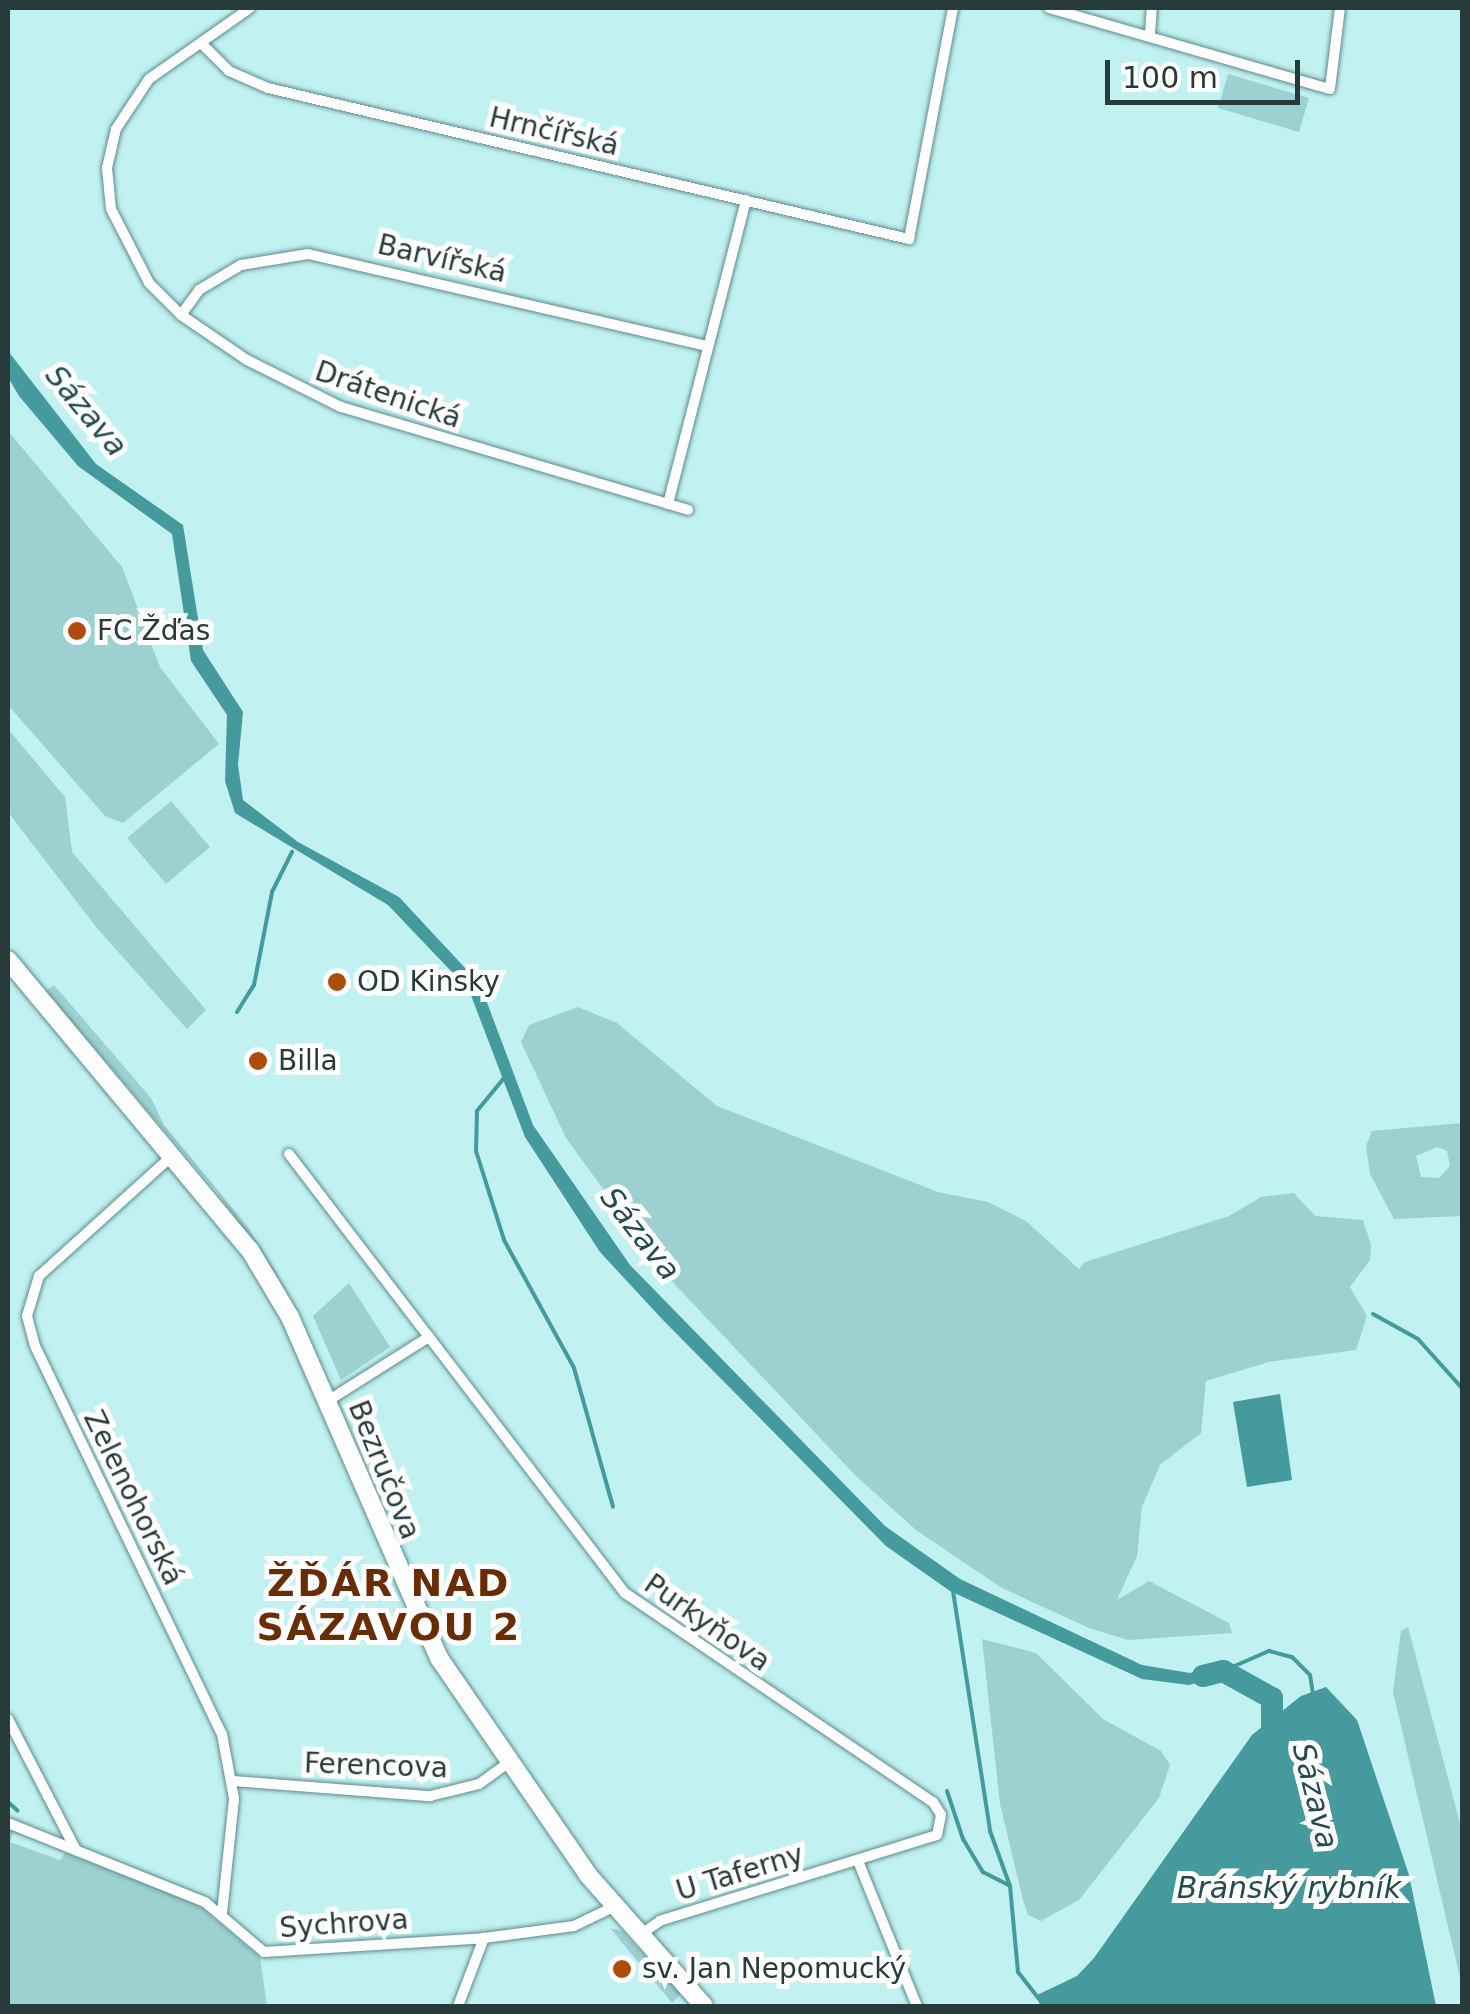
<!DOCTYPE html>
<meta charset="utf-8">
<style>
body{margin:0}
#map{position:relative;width:1470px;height:2014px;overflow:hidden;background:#c1f1f1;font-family:"DejaVu Sans",sans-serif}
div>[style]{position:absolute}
.green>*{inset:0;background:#9dd1d1}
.water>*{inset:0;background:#449a9c}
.stream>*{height:4px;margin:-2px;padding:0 2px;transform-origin:2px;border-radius:2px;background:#449a9c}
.river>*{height:22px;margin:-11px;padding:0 11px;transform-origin:11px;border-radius:11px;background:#449a9c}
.roads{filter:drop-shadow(0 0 2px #5e8a8b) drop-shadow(0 0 2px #5e8a8b)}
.street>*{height:10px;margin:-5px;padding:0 5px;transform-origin:5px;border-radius:5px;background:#fff}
.primary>*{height:18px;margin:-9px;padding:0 9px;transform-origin:9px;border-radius:9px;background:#fff}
.dots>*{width:28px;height:28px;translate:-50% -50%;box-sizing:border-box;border:5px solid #fff;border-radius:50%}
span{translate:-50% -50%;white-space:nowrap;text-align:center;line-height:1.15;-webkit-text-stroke:10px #fff;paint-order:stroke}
.street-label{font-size:28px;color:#283b3b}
.poi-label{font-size:28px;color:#283b3b}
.left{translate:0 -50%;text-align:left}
.water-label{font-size:30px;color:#244c4d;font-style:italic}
.district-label{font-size:38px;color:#6a2c05;font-weight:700;letter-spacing:2.5px}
.frame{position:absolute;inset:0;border:10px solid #283b3b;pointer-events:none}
.scale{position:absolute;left:1105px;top:60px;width:195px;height:45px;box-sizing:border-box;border:5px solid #283b3b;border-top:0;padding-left:12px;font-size:30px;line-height:35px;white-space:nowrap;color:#283b3b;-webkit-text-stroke:8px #fff;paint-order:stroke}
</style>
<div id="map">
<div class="green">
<i style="clip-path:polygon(1228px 74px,1309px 98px,1299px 132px,1218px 108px)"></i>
<i style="clip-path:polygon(8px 431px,122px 567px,160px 667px,219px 744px,123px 823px,105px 816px,8px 705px)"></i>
<i style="clip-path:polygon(8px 729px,65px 797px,72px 852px,206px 1010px,187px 1029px,96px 927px,8px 812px)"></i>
<i style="clip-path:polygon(171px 801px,210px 847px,166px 884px,127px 838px)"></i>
<i style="clip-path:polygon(54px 985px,151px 1098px,164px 1125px,247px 1226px,291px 1296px,216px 1191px,46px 991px)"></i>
<i style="clip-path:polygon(578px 1007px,617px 1023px,717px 1106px,938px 1192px,988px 1202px,1026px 1221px,1079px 1269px,1085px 1262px,1229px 1216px,1261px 1197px,1294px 1193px,1315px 1216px,1363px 1220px,1371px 1245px,1370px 1260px,1350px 1287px,1367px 1316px,1356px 1350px,1269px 1362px,1206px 1381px,1201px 1433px,1160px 1465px,1142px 1507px,1137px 1556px,1117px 1600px,1149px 1581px,1229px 1623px,1232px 1633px,1128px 1640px,1089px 1628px,1002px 1588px,916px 1530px,856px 1476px,665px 1274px,566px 1138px,521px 1042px,529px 1025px)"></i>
<i style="clip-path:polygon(evenodd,1462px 1123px,1462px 1216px,1394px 1219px,1370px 1174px,1366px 1146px,1372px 1131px,1462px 1123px,1437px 1147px,1447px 1151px,1450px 1166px,1439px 1178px,1421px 1177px,1416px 1156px,1437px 1147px)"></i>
<i style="clip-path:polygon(349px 1283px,390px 1347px,341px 1380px,313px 1316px)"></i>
<i style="clip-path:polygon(1408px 1627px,1462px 1831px,1462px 1986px,1393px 1692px,1401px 1631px)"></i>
<i style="clip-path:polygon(982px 1639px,1036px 1653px,1103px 1719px,1161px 1751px,1170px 1765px,1159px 1798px,1079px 1900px,1041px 1921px,1028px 1915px,1023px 1900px,1000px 1804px)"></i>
<i style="clip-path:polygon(8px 1829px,14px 1831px,10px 1842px,60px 1860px,65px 1853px,197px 1904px,260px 1957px,267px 2006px,8px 2006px)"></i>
<i style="clip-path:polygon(610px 1928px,622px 1931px,681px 1994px,672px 2003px)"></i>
</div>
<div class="water">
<i style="clip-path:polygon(8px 351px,96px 464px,183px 525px,203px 650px,243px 712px,238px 765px,243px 800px,298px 842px,399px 897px,480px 984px,533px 1125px,630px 1265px,885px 1526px,960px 1579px,1142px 1665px,1190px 1673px,1221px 1664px,1236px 1671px,1189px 1685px,1142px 1679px,950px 1591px,886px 1546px,662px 1319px,600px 1252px,525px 1137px,469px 990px,388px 905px,235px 813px,225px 781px,227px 715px,191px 661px,172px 534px,78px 466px,19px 396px,8px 377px)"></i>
<i style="clip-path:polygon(1280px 1394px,1292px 1480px,1247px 1487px,1233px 1402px)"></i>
<i style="clip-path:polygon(1326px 1687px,1357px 1720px,1409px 1875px,1436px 2006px,1041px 2006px,1035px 1996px,1077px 1976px,1094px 1958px,1252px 1735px,1301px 1696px)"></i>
</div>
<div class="stream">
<i style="left:237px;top:1012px;width:32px;rotate:-58deg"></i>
<i style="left:254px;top:985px;width:95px;rotate:-79deg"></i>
<i style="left:272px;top:892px;width:45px;rotate:-63.4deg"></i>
<i style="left:504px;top:1078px;width:43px;rotate:129.3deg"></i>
<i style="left:477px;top:1111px;width:40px;rotate:91.4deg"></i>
<i style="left:476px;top:1151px;width:93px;rotate:72.5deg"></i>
<i style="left:504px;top:1240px;width:146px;rotate:61.3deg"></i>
<i style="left:574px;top:1368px;width:144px;rotate:74.3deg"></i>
<i style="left:1373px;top:1314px;width:51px;rotate:29.1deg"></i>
<i style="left:1418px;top:1339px;width:66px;rotate:48.1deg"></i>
<i style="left:953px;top:1591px;width:243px;rotate:81.2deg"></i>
<i style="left:990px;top:1831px;width:59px;rotate:70deg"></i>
<i style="left:1010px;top:1886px;width:86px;rotate:84.7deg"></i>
<i style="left:1018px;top:1972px;width:33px;rotate:52deg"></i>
<i style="left:1230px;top:1668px;width:43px;rotate:-23.6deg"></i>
<i style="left:1269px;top:1651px;width:24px;rotate:15deg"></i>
<i style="left:1292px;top:1657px;width:25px;rotate:45deg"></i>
<i style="left:1310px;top:1675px;width:18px;rotate:81deg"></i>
<i style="left:947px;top:1791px;width:51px;rotate:71.6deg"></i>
<i style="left:963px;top:1839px;width:39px;rotate:59deg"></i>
<i style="left:983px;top:1872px;width:30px;rotate:27deg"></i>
<i style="left:8px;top:1802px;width:13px;rotate:42deg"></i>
</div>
<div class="river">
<i style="left:1203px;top:1676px;width:21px;rotate:-14deg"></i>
<i style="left:1223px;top:1671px;width:56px;rotate:28.9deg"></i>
<i style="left:1272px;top:1698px;width:50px;rotate:90deg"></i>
</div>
<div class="roads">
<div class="street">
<i style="left:250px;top:8px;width:123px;rotate:144.9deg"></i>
<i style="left:149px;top:79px;width:60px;rotate:123.4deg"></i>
<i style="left:116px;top:129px;width:40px;rotate:103deg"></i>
<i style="left:107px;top:168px;width:41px;rotate:84.4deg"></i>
<i style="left:111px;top:209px;width:83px;rotate:62.8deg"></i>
<i style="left:149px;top:283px;width:45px;rotate:45deg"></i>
<i style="left:181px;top:315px;width:80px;rotate:34.3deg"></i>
<i style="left:247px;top:360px;width:105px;rotate:26.6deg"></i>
<i style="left:341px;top:407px;width:362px;rotate:16.5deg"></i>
<i style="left:1049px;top:8px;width:292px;rotate:16.1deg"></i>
<i style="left:1330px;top:89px;width:82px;rotate:-83deg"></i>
<i style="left:1150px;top:34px;width:26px;rotate:-86deg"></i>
<i style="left:201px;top:43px;width:40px;rotate:45deg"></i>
<i style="left:229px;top:71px;width:43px;rotate:23.6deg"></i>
<i style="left:268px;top:88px;width:659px;rotate:13.26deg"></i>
<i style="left:909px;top:239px;width:235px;rotate:-79.2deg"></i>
<i style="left:181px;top:315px;width:31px;rotate:-54deg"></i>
<i style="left:199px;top:290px;width:49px;rotate:-30.8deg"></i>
<i style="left:241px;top:265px;width:68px;rotate:-9.3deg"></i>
<i style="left:308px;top:254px;width:410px;rotate:13deg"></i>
<i style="left:668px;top:504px;width:314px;rotate:-75.6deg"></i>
<i style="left:289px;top:1154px;width:230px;rotate:52.6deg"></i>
<i style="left:173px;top:1155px;width:181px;rotate:137.9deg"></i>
<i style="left:39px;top:1276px;width:42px;rotate:106.7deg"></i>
<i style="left:27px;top:1316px;width:31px;rotate:75deg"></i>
<i style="left:35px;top:1346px;width:431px;rotate:64.3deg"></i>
<i style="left:222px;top:1734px;width:66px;rotate:79.5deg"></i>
<i style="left:234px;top:1799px;width:116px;rotate:96deg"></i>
<i style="left:326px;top:1402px;width:122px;rotate:-32.3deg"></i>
<i style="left:429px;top:1337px;width:322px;rotate:52.6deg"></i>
<i style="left:625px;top:1593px;width:372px;rotate:34.2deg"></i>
<i style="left:933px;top:1802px;width:15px;rotate:58deg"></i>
<i style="left:941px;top:1815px;width:20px;rotate:101deg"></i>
<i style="left:937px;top:1835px;width:290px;rotate:162.8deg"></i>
<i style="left:660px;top:1921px;width:24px;rotate:145deg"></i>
<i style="left:8px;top:1719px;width:148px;rotate:62.6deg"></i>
<i style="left:233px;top:1781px;width:198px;rotate:4.4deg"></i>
<i style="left:430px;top:1796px;width:50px;rotate:-13.8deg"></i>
<i style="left:479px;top:1784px;width:37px;rotate:-36deg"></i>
<i style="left:8px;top:1823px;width:212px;rotate:21.9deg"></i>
<i style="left:205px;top:1902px;width:77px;rotate:40.3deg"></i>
<i style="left:264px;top:1952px;width:220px;rotate:-3.6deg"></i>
<i style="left:484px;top:1938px;width:91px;rotate:-7.6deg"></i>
<i style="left:574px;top:1926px;width:43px;rotate:-26deg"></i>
<i style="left:858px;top:1861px;width:157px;rotate:67.9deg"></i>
<i style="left:458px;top:2006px;width:73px;rotate:-69.1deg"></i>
</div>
<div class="primary">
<i style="left:8px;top:960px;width:378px;rotate:50.2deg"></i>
<i style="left:250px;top:1250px;width:78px;rotate:59.2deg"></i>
<i style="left:290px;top:1317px;width:372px;rotate:66.4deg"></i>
<i style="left:439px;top:1658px;width:263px;rotate:55.5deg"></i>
<i style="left:588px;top:1875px;width:175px;rotate:48.5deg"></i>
</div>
</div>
<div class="dots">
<i style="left:77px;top:631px;background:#ae4d0b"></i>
<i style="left:337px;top:982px;background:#ae4d0b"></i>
<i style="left:258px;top:1061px;background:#ae4d0b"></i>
<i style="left:622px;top:1969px;background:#ae4d0b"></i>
</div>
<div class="street-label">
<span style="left:554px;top:132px;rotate:13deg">Hrnčířská</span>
<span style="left:442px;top:259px;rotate:13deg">Barvířská</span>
<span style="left:388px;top:395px;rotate:19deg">Drátenická</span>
<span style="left:384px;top:1470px;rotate:68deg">Bezručova</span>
<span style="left:133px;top:1498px;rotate:64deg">Zelenohorská</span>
<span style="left:707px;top:1623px;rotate:35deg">Purkyňova</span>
<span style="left:376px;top:1766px;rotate:2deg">Ferencova</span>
<span style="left:740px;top:1873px;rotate:-17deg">U Taferny</span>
<span style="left:344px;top:1924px;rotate:-4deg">Sychrova</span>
</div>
<div class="poi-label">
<span class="left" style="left:97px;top:631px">FC Žďas</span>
<span class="left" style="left:357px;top:982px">OD Kinsky</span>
<span class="left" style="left:278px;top:1061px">Billa</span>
<span class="left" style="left:642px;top:1969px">sv. Jan Nepomucký</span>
</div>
<div class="water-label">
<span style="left:86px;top:411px;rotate:50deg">Sázava</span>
<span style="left:640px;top:1234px;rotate:52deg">Sázava</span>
<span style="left:1315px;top:1796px;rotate:76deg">Sázava</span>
<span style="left:1289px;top:1888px">Bránský rybník</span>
</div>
<div class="district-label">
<span style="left:389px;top:1606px">ŽĎÁR NAD<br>SÁZAVOU 2</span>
</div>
<div class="frame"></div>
<div class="scale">100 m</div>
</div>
